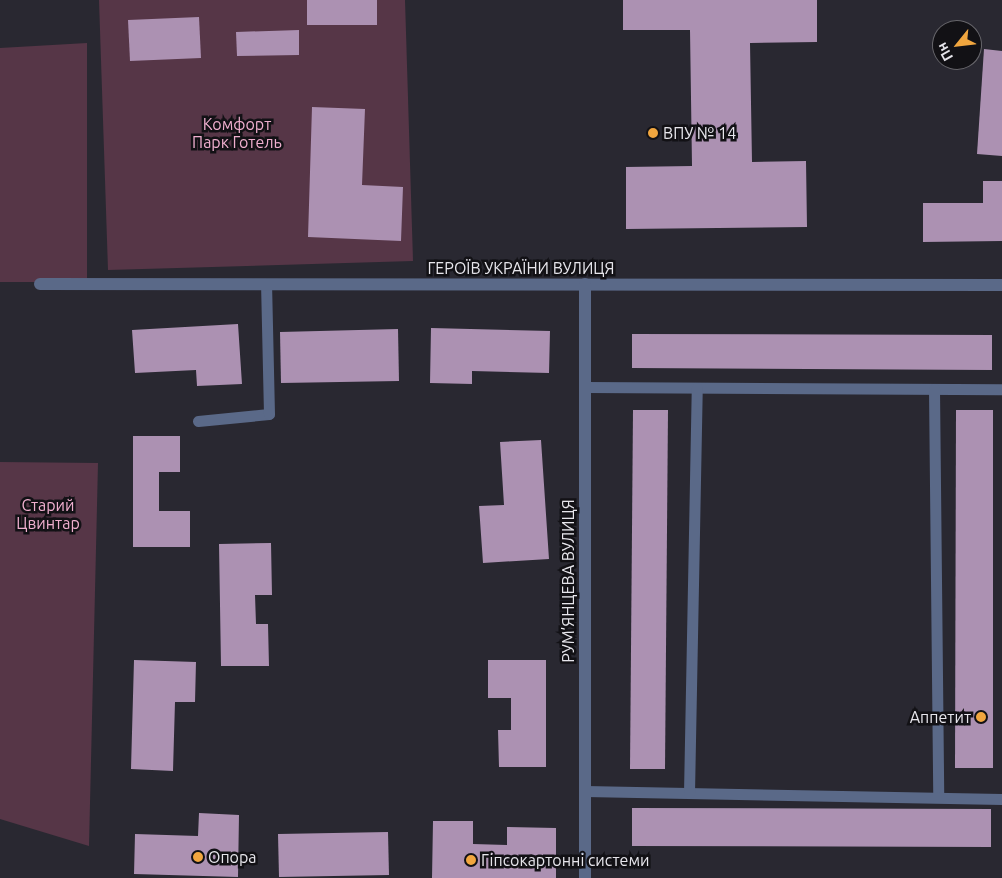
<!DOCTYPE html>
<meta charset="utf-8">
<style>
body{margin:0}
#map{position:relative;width:1002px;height:878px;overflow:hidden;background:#292831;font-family:Ubuntu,sans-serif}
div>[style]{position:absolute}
.green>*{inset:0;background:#563647}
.building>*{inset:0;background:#ac91b2}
.lane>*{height:11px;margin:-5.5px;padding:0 5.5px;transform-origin:5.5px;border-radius:5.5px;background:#5a6988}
.street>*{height:12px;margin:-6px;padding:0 6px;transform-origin:6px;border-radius:6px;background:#5a6988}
.dots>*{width:14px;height:14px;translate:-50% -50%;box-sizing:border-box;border:2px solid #121115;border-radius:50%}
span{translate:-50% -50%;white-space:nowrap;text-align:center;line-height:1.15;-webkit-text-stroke:5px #121115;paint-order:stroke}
.park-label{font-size:16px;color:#f0afcf}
.poi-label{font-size:16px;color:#e7e6ec}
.left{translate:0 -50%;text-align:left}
.right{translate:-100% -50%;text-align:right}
.street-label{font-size:16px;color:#e7e6ec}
.north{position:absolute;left:932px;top:20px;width:50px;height:50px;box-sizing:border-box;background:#121115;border:1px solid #67666b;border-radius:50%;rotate:241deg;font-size:14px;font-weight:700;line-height:20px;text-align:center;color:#e7e6ec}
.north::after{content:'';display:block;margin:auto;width:18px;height:22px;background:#f1a63f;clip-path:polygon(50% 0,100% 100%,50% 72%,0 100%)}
</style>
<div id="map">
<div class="green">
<i style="clip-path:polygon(99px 0,405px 0,413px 261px,108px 270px)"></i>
<i style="clip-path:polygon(87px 43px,87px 282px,0 282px,0 48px)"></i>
<i style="clip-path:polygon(0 462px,98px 463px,89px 846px,0 819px)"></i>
</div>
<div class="building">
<i style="clip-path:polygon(307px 0,377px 0,377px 25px,307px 25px)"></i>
<i style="clip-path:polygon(623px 0,817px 0,817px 42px,750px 43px,752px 162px,806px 161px,807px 227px,626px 229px,626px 167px,692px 166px,690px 30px,623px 30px)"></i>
<i style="clip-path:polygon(199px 17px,201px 58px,130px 61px,128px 20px)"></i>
<i style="clip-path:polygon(299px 30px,299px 55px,237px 56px,236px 32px)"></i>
<i style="clip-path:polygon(984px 49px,1002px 51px,1002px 156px,977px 154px)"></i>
<i style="clip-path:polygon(312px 107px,365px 109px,362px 185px,403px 187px,401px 241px,308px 237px)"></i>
<i style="clip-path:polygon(983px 181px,1002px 181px,1002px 241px,923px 242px,923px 203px,983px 203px)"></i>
<i style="clip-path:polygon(238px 324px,242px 384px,197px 386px,196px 370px,135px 373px,132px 330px)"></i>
<i style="clip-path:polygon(431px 328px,550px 331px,549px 373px,472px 371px,472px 384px,430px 383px)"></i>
<i style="clip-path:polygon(398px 329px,399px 381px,281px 383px,280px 332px)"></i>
<i style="clip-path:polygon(632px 334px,992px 335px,992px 370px,632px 368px)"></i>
<i style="clip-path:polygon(633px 410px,668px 410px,665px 769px,630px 769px)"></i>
<i style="clip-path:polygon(956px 410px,993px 410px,993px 768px,955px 768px)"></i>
<i style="clip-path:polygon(133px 436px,180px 436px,180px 472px,159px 472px,159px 511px,190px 511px,190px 547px,133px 547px)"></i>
<i style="clip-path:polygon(541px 440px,549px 559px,483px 563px,479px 506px,504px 505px,500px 442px)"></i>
<i style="clip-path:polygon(271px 543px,272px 595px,255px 595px,256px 624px,268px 624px,269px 666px,221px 666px,219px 544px)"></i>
<i style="clip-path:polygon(134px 660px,196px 662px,195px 702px,175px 702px,173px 771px,131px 769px)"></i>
<i style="clip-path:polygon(488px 660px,546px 660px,546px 767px,499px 767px,498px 730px,511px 730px,511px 698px,488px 698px)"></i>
<i style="clip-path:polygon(632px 808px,991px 809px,991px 847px,632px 846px)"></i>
<i style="clip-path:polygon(199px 813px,239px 815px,238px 877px,134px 874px,135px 834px,198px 836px)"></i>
<i style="clip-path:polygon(433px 821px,473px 821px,473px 844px,507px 845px,507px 827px,556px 828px,556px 878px,432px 878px)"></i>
<i style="clip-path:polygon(388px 832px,389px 875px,279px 877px,278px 834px)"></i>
</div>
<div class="lane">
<i style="left:585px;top:387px;width:417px;rotate:0.3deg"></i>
<i style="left:934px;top:389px;width:408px;rotate:89.4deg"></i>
<i style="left:198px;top:421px;width:71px;rotate:-5.6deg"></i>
<i style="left:269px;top:414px;width:129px;rotate:-91.3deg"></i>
<i style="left:585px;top:791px;width:417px;rotate:1.1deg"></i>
<i style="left:689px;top:793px;width:405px;rotate:-88.9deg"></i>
</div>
<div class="street">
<i style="left:40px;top:284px;width:962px;rotate:0.06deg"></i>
<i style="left:585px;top:878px;width:594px;rotate:-90deg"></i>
</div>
<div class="dots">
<i style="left:653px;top:133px;background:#f1a63f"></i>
<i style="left:981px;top:717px;background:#f1a63f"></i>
<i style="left:198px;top:857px;background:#f1a63f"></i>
<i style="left:471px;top:860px;background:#f1a63f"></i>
</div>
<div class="park-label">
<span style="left:237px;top:133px">Комфорт<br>Парк Готель</span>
<span style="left:48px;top:514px">Старий<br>Цвинтар</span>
</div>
<div class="poi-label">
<span class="left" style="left:663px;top:133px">ВПУ № 14</span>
<span class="right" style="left:971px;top:717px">Аппетит</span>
<span class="left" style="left:208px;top:857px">Опора</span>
<span class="left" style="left:481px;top:860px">Гіпсокартонні системи</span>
</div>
<div class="street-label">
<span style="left:521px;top:268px">ГЕРОЇВ УКРАЇНИ ВУЛИЦЯ</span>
<span style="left:568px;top:581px;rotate:-90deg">РУМ’ЯНЦЕВА ВУЛИЦЯ</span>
</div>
<div class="north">Пн</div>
</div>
